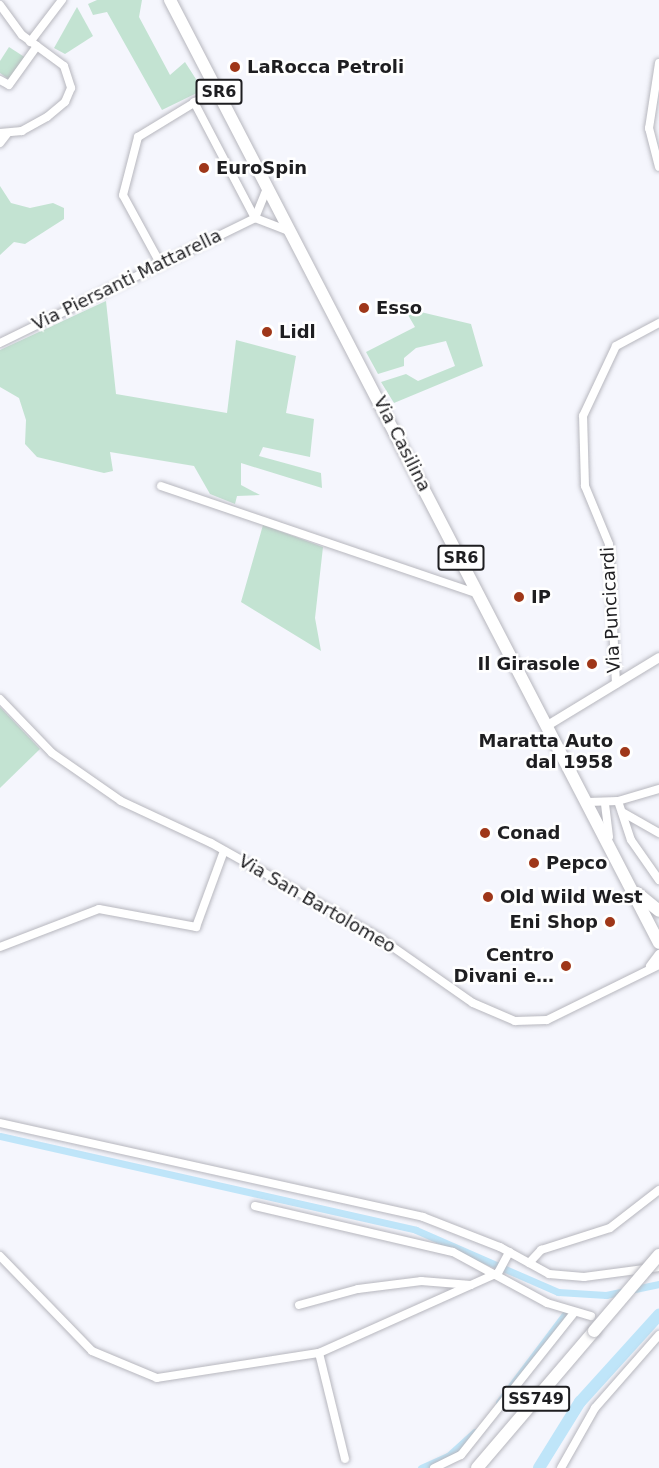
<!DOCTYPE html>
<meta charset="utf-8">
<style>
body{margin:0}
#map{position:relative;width:659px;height:1468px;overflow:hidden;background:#f5f6fd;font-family:"DejaVu Sans",sans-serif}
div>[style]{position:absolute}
.green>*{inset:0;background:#c3e3d2}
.canal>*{height:7px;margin:-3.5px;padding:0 3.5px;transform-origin:3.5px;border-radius:3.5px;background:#bfe5f9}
.river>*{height:12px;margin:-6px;padding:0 6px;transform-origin:6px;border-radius:6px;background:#bfe5f9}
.roads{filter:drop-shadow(0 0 2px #b7b7be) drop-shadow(0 0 2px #b7b7be)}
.minor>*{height:8px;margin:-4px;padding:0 4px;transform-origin:4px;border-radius:4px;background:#fff}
.tertiary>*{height:9px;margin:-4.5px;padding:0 4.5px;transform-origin:4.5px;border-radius:4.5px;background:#fff}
.primary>*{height:12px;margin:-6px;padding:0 6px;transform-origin:6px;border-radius:6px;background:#fff}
.trunk>*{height:12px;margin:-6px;padding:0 6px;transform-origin:6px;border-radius:6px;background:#fff}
.bridges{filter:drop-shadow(0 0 2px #b7b7be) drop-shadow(0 0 2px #b7b7be)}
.trunk-bridge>*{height:12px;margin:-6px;padding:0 6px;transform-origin:6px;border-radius:6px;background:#fff}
.dots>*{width:16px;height:16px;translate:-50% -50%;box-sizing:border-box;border:3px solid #fff;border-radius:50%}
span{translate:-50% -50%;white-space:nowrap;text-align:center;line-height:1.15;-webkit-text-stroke:5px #fff;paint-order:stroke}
.shield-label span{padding:2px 4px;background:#fff;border:2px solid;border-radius:4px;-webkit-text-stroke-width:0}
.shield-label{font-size:16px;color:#1e1e21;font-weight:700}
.poi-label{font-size:18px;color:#1e1e21;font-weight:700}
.left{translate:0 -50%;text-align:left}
.right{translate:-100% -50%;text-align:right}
.street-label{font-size:18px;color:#1e1e21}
</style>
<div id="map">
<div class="green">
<i style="clip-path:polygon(97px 0,142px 0,139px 17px,170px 75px,185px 62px,203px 90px,162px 110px,107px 12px,93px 15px,88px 4px)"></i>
<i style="clip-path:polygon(77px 7px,93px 36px,65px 54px,54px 48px)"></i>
<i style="clip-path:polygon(9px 47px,26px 58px,10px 80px,0 73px,0 61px)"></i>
<i style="clip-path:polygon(0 186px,11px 203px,30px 208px,53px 203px,64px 208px,64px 219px,25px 244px,14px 242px,0 255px)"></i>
<i style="clip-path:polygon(106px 301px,116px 394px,227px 413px,236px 340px,296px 356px,286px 413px,314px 419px,310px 457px,263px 447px,259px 456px,321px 473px,322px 488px,241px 463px,241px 485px,260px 495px,237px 496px,235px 504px,210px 494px,194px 466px,110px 452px,113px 471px,104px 473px,37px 457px,25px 444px,26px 420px,19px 398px,0 387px,0 350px)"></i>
<i style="clip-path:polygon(404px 308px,471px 324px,483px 366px,394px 403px,381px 382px,406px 374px,418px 381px,455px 366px,446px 341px,416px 348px,404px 358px,404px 366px,378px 374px,366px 352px,415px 327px)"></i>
<i style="clip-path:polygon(263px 525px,323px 547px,315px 618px,321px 651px,241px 602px)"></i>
<i style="clip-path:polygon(0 707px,40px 749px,0 788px)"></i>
</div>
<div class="canal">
<i style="left:0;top:1136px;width:426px;rotate:12.7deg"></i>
<i style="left:416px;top:1230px;width:155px;rotate:23.6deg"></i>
<i style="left:558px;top:1292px;width:48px;rotate:3.6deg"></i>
<i style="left:606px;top:1295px;width:54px;rotate:-11.7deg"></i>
<i style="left:499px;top:1402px;width:110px;rotate:-53.1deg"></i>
<i style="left:421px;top:1468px;width:30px;rotate:-24deg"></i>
<i style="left:448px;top:1456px;width:36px;rotate:-42deg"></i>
</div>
<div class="river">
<i style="left:539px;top:1468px;width:78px;rotate:-58.2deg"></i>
<i style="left:580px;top:1402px;width:118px;rotate:-47.8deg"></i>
</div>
<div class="roads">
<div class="minor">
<i style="left:0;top:5px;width:37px;rotate:54deg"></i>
<i style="left:22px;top:35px;width:52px;rotate:36.4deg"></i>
<i style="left:64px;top:66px;width:23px;rotate:72deg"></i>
<i style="left:71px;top:88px;width:15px;rotate:113deg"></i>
<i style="left:65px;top:102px;width:23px;rotate:140deg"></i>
<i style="left:47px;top:117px;width:29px;rotate:151deg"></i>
<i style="left:22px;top:131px;width:22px;rotate:175deg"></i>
<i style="left:30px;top:42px;width:53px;rotate:-52.7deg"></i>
<i style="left:659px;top:63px;width:66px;rotate:98.7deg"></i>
<i style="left:649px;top:128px;width:40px;rotate:75.6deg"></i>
<i style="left:0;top:80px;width:10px;rotate:29deg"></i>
<i style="left:9px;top:85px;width:48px;rotate:-54.3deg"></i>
<i style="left:194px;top:102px;width:131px;rotate:62.3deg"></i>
<i style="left:0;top:143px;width:11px;rotate:-52deg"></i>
<i style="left:255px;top:218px;width:34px;rotate:21deg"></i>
<i style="left:160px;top:263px;width:77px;rotate:-118.6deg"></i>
<i style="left:123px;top:195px;width:60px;rotate:-75.5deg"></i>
<i style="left:138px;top:137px;width:92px;rotate:-31.3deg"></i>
<i style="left:0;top:343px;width:284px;rotate:-26.1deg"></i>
<i style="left:255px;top:218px;width:31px;rotate:-68deg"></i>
<i style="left:161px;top:486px;width:336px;rotate:18.8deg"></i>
<i style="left:616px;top:684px;width:140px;rotate:-92.9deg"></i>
<i style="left:609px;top:544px;width:63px;rotate:-112.5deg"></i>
<i style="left:585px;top:486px;width:70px;rotate:-91.6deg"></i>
<i style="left:583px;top:416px;width:77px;rotate:-64.8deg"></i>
<i style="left:616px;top:346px;width:49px;rotate:-28.1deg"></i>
<i style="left:0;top:699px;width:75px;rotate:46.1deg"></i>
<i style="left:52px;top:753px;width:84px;rotate:34.8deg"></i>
<i style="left:121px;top:801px;width:99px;rotate:25deg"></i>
<i style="left:211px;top:843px;width:194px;rotate:29.3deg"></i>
<i style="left:380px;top:938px;width:113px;rotate:35deg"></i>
<i style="left:473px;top:1003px;width:46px;rotate:23.2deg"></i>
<i style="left:515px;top:1021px;width:32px;rotate:-2deg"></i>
<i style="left:547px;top:1020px;width:125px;rotate:-26.2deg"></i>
<i style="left:618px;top:801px;width:43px;rotate:-16.3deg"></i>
<i style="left:588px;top:802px;width:30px;rotate:-2deg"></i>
<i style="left:618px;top:801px;width:41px;rotate:71.6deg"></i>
<i style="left:631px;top:840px;width:49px;rotate:55deg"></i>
<i style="left:605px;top:804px;width:33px;rotate:83deg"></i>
<i style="left:622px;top:812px;width:43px;rotate:29.6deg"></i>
<i style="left:0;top:947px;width:106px;rotate:-21deg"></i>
<i style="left:99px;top:909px;width:99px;rotate:10.5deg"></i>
<i style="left:196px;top:927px;width:81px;rotate:-69.8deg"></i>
<i style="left:650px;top:966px;width:15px;rotate:-53deg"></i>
<i style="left:0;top:1123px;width:433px;rotate:12.5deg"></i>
<i style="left:423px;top:1217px;width:83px;rotate:21.3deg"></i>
<i style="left:500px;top:1247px;width:56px;rotate:28.9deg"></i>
<i style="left:549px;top:1274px;width:35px;rotate:5deg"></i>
<i style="left:584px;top:1277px;width:76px;rotate:-7.6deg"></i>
<i style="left:255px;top:1206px;width:203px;rotate:13.1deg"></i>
<i style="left:453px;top:1252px;width:107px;rotate:28.5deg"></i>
<i style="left:547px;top:1303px;width:46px;rotate:16.5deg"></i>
<i style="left:0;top:1256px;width:132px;rotate:45.9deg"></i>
<i style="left:92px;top:1351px;width:70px;rotate:22.6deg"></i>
<i style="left:157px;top:1378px;width:164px;rotate:-8.8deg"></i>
<i style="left:319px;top:1353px;width:196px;rotate:-24.1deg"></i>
<i style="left:498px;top:1273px;width:24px;rotate:-62deg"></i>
<i style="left:529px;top:1263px;width:18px;rotate:-47deg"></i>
<i style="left:541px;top:1250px;width:72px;rotate:-17.7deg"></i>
<i style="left:610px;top:1228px;width:62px;rotate:-37.8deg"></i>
<i style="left:299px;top:1305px;width:61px;rotate:-15.2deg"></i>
<i style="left:358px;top:1289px;width:64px;rotate:-7.2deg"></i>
<i style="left:421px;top:1281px;width:50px;rotate:4.6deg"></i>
<i style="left:319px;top:1353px;width:109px;rotate:76.2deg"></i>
<i style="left:434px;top:1468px;width:30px;rotate:-26deg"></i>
<i style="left:461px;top:1455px;width:181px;rotate:-51.5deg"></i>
<i style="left:561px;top:1468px;width:69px;rotate:-60.5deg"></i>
<i style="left:595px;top:1408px;width:97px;rotate:-48.8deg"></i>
</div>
<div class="tertiary">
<i style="left:547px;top:725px;width:131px;rotate:-31.3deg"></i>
</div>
<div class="primary">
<i style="left:170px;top:0;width:1062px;rotate:62.59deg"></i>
<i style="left:637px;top:893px;width:28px;rotate:39deg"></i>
</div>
<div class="trunk">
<i style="left:477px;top:1468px;width:180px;rotate:-49.5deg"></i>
</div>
</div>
<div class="bridges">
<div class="trunk-bridge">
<i style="left:594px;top:1331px;width:100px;rotate:-49.5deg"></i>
</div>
</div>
<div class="dots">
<i style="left:235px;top:67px;background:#9f3719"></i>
<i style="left:204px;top:168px;background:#9f3719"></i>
<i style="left:364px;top:308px;background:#9f3719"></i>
<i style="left:267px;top:332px;background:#9f3719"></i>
<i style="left:519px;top:597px;background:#9f3719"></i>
<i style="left:592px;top:664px;background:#9f3719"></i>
<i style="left:625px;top:752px;background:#9f3719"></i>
<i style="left:485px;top:833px;background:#9f3719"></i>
<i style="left:534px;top:863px;background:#9f3719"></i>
<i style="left:488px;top:897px;background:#9f3719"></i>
<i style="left:610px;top:922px;background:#9f3719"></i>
<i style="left:566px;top:966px;background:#9f3719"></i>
</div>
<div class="shield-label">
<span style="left:219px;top:92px">SR6</span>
<span style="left:461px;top:558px">SR6</span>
<span style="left:536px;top:1399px">SS749</span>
</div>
<div class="poi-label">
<span class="left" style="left:247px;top:67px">LaRocca Petroli</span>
<span class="left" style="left:216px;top:168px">EuroSpin</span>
<span class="left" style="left:376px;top:308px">Esso</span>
<span class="left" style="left:279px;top:332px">Lidl</span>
<span class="left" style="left:531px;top:597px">IP</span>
<span class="right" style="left:580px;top:664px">Il Girasole</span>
<span class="right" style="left:613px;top:752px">Maratta Auto<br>dal 1958</span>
<span class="left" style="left:497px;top:833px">Conad</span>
<span class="left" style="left:546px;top:863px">Pepco</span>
<span class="left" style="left:500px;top:897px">Old Wild West</span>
<span class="right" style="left:598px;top:922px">Eni Shop</span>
<span class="right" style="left:554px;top:966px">Centro<br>Divani e…</span>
</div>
<div class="street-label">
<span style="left:127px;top:280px;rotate:-26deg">Via Piersanti Mattarella</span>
<span style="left:402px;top:444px;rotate:63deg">Via Casilina</span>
<span style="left:611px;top:610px;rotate:-93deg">Via Puncicardi</span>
<span style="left:317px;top:904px;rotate:30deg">Via San Bartolomeo</span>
</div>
</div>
